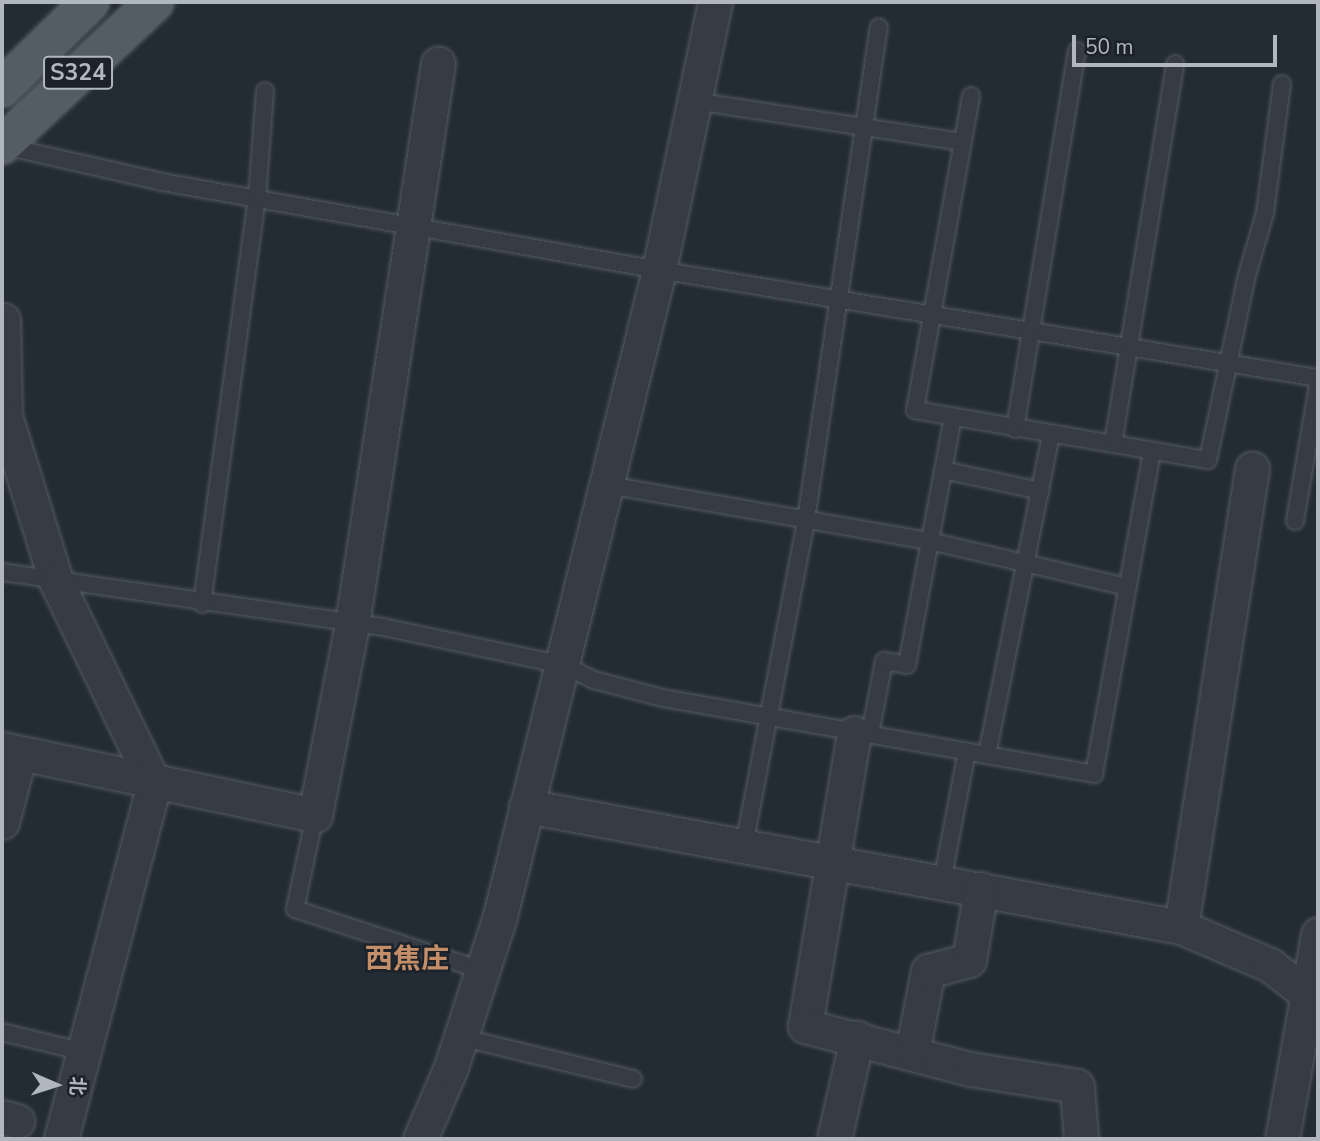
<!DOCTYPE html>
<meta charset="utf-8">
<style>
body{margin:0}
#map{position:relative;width:1320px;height:1141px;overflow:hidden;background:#232b34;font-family:"Nunito Sans","Noto Sans SC",sans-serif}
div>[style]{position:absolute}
.roads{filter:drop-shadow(0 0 2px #535a63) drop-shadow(0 0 2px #535a63)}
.lane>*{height:16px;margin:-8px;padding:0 8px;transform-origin:8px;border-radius:8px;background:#363c45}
.street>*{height:33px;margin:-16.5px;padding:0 16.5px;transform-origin:16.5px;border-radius:16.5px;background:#363c45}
.primary>*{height:38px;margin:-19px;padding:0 19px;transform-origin:19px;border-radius:19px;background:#545c65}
span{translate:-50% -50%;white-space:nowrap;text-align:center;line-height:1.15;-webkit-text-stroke:5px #1b2229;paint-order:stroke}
.shield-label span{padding:2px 5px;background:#1b2229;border:2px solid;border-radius:5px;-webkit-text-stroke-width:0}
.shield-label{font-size:23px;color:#b0b7c1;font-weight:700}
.quarter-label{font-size:28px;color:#c48e69;font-weight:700}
.frame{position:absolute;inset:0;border:4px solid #b0b7c1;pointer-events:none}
.north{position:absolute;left:21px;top:1050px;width:70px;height:70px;-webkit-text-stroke:5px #1b2229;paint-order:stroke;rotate:93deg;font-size:19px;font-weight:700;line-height:28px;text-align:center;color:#b0b7c1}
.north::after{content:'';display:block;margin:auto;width:24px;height:32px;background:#b0b7c1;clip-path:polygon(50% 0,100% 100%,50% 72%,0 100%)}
.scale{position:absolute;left:1072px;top:35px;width:205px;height:32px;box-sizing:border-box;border:4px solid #b0b7c1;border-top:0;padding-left:9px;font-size:21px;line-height:24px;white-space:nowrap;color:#b0b7c1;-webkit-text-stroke:5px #1b2229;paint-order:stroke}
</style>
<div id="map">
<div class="roads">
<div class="lane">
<i style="left:971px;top:96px;width:319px;rotate:100.1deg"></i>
<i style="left:915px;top:410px;width:297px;rotate:9.7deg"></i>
<i style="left:1208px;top:460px;width:189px;rotate:-78.1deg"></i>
<i style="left:1247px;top:275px;width:65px;rotate:-73.8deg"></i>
<i style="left:1265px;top:213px;width:130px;rotate:-82.5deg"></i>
<i style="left:695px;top:101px;width:270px;rotate:8.7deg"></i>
<i style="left:4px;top:146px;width:162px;rotate:12.8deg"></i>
<i style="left:162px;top:182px;width:505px;rotate:10.04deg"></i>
<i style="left:659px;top:270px;width:668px;rotate:9.31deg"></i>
<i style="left:1015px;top:429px;width:383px;rotate:-80.7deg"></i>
<i style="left:1113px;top:444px;width:385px;rotate:-80.7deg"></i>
<i style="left:943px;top:470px;width:100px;rotate:12.1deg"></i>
<i style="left:608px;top:485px;width:327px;rotate:9.9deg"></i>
<i style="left:930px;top:541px;width:199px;rotate:13.1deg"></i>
<i style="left:1295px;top:521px;width:138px;rotate:-80.4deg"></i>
<i style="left:2px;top:572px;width:385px;rotate:8.2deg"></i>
<i style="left:383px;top:627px;width:185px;rotate:11.9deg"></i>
<i style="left:564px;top:665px;width:34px;rotate:27deg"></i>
<i style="left:594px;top:680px;width:71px;rotate:14.6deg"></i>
<i style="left:663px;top:698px;width:438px;rotate:10deg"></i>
<i style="left:1094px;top:774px;width:328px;rotate:-79.8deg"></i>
<i style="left:202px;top:604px;width:410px;rotate:-82.3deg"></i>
<i style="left:257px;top:198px;width:107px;rotate:-85.7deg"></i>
<i style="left:870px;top:734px;width:74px;rotate:-79.1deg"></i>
<i style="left:884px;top:661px;width:23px;rotate:10deg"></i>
<i style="left:907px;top:665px;width:252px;rotate:-79.5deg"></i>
<i style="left:987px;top:755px;width:326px;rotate:-78.7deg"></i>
<i style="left:315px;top:815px;width:96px;rotate:102deg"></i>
<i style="left:295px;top:909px;width:196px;rotate:18.2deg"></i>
<i style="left:744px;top:846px;width:332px;rotate:-79.2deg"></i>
<i style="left:806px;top:520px;width:498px;rotate:-81.6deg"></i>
<i style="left:942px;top:882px;width:133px;rotate:-79.2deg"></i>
<i style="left:2px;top:1032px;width:84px;rotate:13.7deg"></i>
<i style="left:460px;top:1037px;width:178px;rotate:13.6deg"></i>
</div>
<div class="street">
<i style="left:3px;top:320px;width:96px;rotate:88.8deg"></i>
<i style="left:5px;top:416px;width:173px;rotate:72.8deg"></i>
<i style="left:56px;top:581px;width:225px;rotate:64.2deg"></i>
<i style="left:154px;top:784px;width:367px;rotate:104.7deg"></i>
<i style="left:854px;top:733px;width:297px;rotate:99.5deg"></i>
<i style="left:805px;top:1026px;width:171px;rotate:14.6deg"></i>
<i style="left:970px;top:1069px;width:108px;rotate:9deg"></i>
<i style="left:1077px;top:1086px;width:53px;rotate:85.7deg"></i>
<i style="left:2px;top:749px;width:320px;rotate:11.9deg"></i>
<i style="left:315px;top:815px;width:195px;rotate:-79deg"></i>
<i style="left:352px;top:624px;width:567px;rotate:-81.27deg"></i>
<i style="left:526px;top:806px;width:666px;rotate:10.47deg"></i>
<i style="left:1181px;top:927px;width:97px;rotate:23.1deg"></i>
<i style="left:1270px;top:965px;width:47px;rotate:38.1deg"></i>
<i style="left:2px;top:822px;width:71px;rotate:-75.4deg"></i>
<i style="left:1181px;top:927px;width:464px;rotate:-81.2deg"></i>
<i style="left:912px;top:1053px;width:84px;rotate:-79deg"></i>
<i style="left:928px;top:971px;width:42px;rotate:-15deg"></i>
<i style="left:969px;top:960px;width:72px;rotate:-80.4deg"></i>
<i style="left:2px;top:1117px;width:16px;rotate:15deg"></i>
<i style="left:420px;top:1139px;width:78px;rotate:-66.7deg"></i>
<i style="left:451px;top:1067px;width:159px;rotate:-72deg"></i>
<i style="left:500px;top:916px;width:665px;rotate:-76.17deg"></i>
<i style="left:659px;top:270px;width:274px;rotate:-78.2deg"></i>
<i style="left:834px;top:1139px;width:104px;rotate:-77.2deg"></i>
<i style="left:1282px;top:1139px;width:208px;rotate:-80deg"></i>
</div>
<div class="primary">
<i style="left:2px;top:88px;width:123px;rotate:-44.3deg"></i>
<i style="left:2px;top:145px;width:209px;rotate:-43.1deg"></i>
</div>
</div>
<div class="shield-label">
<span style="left:78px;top:73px">S324</span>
</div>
<div class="quarter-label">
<span style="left:407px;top:959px">西焦庄</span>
</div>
<div class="frame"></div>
<div class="north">北</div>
<div class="scale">50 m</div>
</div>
